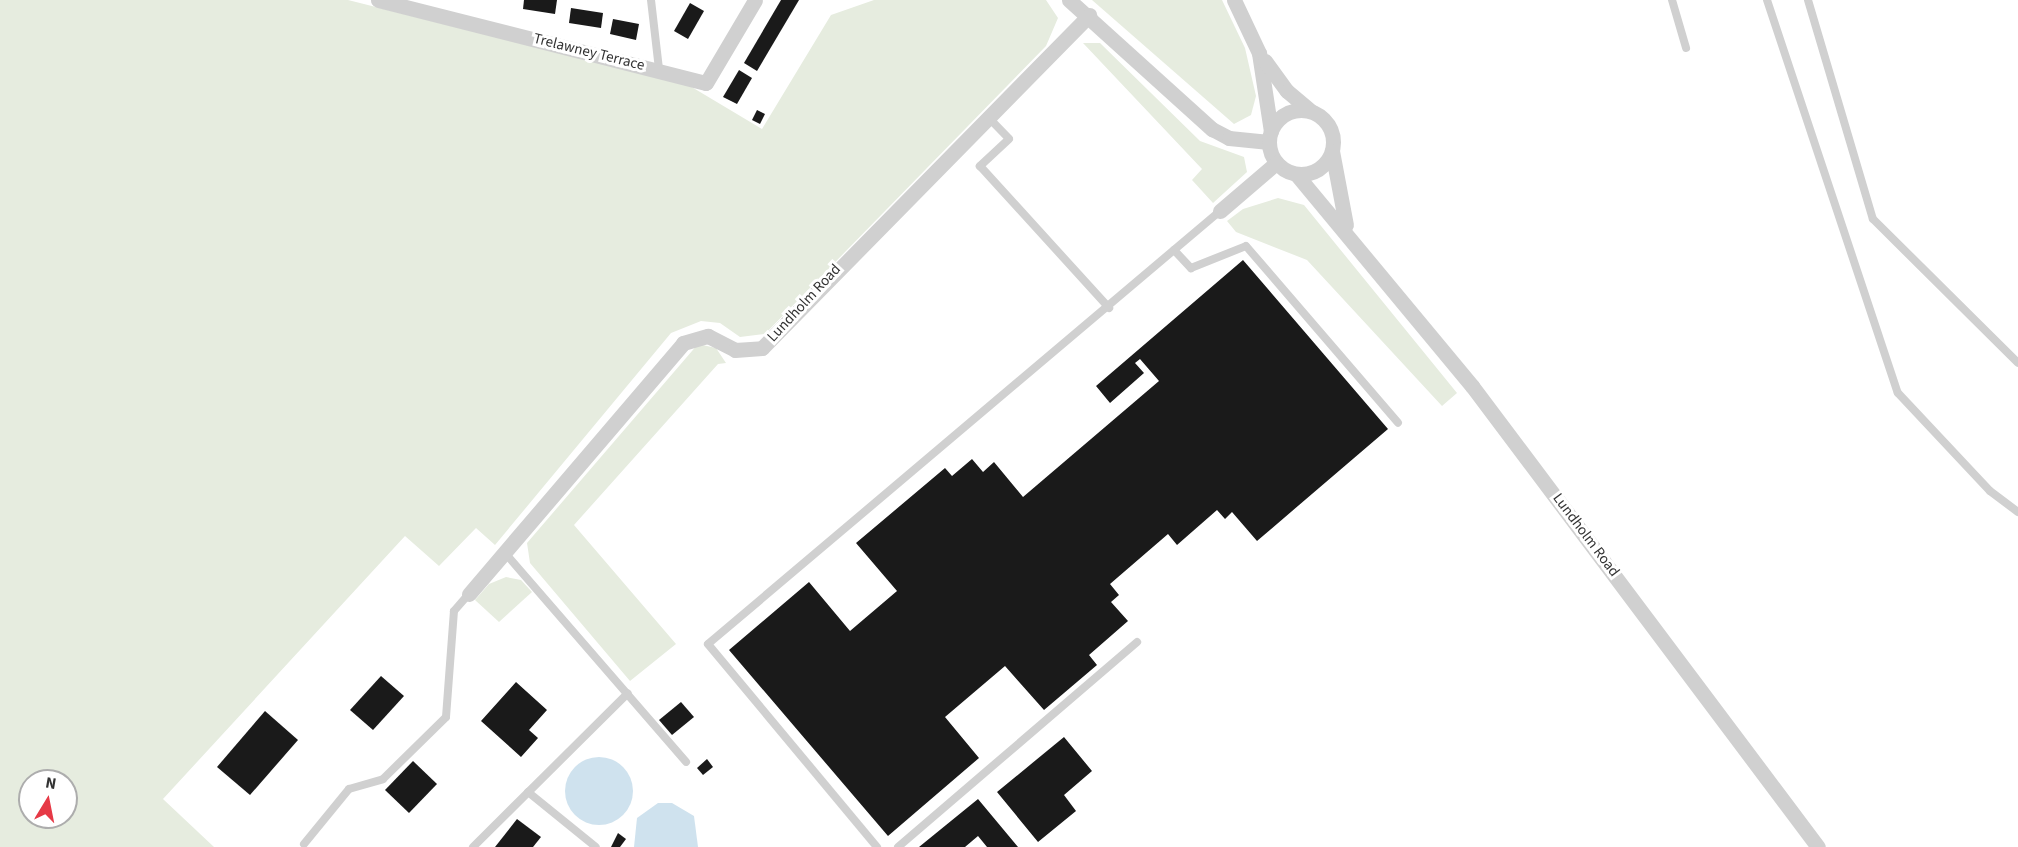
<!DOCTYPE html>
<style>
body{margin:0}
#map{position:relative;width:2018px;height:847px;overflow:hidden;background:#fff;font-family:"Source Sans 3",sans-serif}
div>[style]{position:absolute}
.green>*{inset:0;background:#e6ecdf}
.water>*{inset:0;background:#cfe2ee}
.round{border-radius:50%}
.building>*{inset:0;background:#1a1a1a}
.lane>*{height:8px;margin:-4px;padding:0 4px;transform-origin:4px;border-radius:4px;background:#d0d0d0}
.street>*{height:15px;margin:-7.5px;padding:0 7.5px;transform-origin:7.5px;border-radius:7.5px;background:#d0d0d0}
.street>.ring{margin:-7.5px;padding:0;box-sizing:content-box;background:none;border:15px solid #d0d0d0;border-radius:50%}
span{translate:-50% -50%;white-space:nowrap;text-align:center;line-height:1.15;-webkit-text-stroke:6px #fff;paint-order:stroke}
.street-label{font-size:15px;color:#333}
.north{position:absolute;left:18px;top:769px;width:60px;height:60px;box-sizing:border-box;background:#fff;border:2px solid #adadad;border-radius:50%;rotate:10deg;font-size:16px;font-weight:700;line-height:24px;text-align:center;color:#333}
.north::after{content:'';display:block;margin:auto;width:21px;height:27px;background:#e63946;clip-path:polygon(50% 0,100% 100%,50% 72%,0 100%)}
</style>
<div id="map">
<div class="green">
<i style="clip-path:polygon(evenodd,0 0,348px 0,690px 86px,762px 129px,831px 15px,874px 0,1046px 0,1058px 18px,1046px 46px,765px 334px,740px 337px,720px 323px,701px 321px,671px 333px,495px 545px,476px 528px,439px 566px,405px 536px,163px 799px,214px 847px,0 847px,0 0,30px 781px,66px 781px,66px 817px,30px 817px,30px 781px)"></i>
<i style="clip-path:polygon(1092px 0,1222px 0,1245px 48px,1256px 96px,1251px 115px,1234px 124px)"></i>
<i style="clip-path:polygon(1083px 43px,1100px 43px,1200px 141px,1244px 157px,1247px 172px,1213px 203px,1192px 180px,1202px 169px)"></i>
<i style="clip-path:polygon(1278px 198px,1304px 205px,1457px 393px,1442px 406px,1307px 260px,1236px 232px,1227px 221px,1243px 209px)"></i>
<i style="clip-path:polygon(698px 344px,716px 348px,726px 363px,718px 364px,574px 525px,676px 644px,630px 681px,530px 563px,527px 543px)"></i>
<i style="clip-path:polygon(506px 577px,521px 580px,532px 592px,499px 622px,475px 600px,489px 584px)"></i>
</div>
<div class="water">
<i class="round" style="left:565px;top:757px;width:68px;height:68px"></i>
<i style="clip-path:polygon(658px 803px,672px 803px,694px 816px,698px 847px,634px 847px,637px 818px)"></i>
</div>
<div class="building">
<i style="clip-path:polygon(524px 0,557px 0,555px 14px,523px 9px)"></i>
<i style="clip-path:polygon(781px 0,799px 0,757px 71px,744px 63px)"></i>
<i style="clip-path:polygon(690px 3px,704px 11px,688px 39px,674px 31px)"></i>
<i style="clip-path:polygon(571px 8px,603px 13px,601px 28px,569px 23px)"></i>
<i style="clip-path:polygon(613px 19px,639px 24px,636px 40px,610px 34px)"></i>
<i style="clip-path:polygon(739px 70px,752px 78px,737px 104px,723px 97px)"></i>
<i style="clip-path:polygon(757px 110px,765px 114px,760px 124px,752px 120px)"></i>
<i style="clip-path:polygon(1243px 260px,1388px 429px,1257px 541px,1232px 512px,1225px 519px,1217px 510px,1177px 545px,1168px 534px,1110px 584px,1119px 595px,1111px 602px,1128px 621px,1089px 655px,1097px 665px,1044px 710px,1005px 666px,945px 717px,979px 758px,888px 836px,729px 650px,809px 582px,850px 631px,897px 591px,856px 543px,945px 468px,952px 476px,972px 459px,983px 472px,994px 462px,1023px 497px,1159px 381px,1140px 359px,1135px 363px,1144px 373px,1110px 403px,1096px 386px)"></i>
<i style="clip-path:polygon(381px 676px,404px 696px,373px 730px,350px 710px)"></i>
<i style="clip-path:polygon(516px 682px,547px 710px,529px 730px,538px 738px,521px 757px,481px 721px)"></i>
<i style="clip-path:polygon(681px 702px,694px 717px,672px 735px,659px 720px)"></i>
<i style="clip-path:polygon(265px 711px,298px 740px,250px 795px,217px 767px)"></i>
<i style="clip-path:polygon(1064px 737px,1092px 771px,1064px 795px,1076px 811px,1038px 842px,997px 792px)"></i>
<i style="clip-path:polygon(707px 759px,713px 767px,703px 775px,697px 768px)"></i>
<i style="clip-path:polygon(413px 761px,437px 784px,409px 813px,385px 790px)"></i>
<i style="clip-path:polygon(978px 799px,1018px 847px,987px 847px,978px 836px,965px 847px,919px 847px)"></i>
<i style="clip-path:polygon(517px 819px,541px 837px,533px 847px,495px 847px)"></i>
<i style="clip-path:polygon(618px 833px,626px 839px,620px 847px,611px 847px)"></i>
</div>
<div class="lane">
<i style="left:651px;top:0;width:69px;rotate:83.4deg"></i>
<i style="left:1672px;top:0;width:50px;rotate:73.7deg"></i>
<i style="left:1767px;top:0;width:414px;rotate:71.6deg"></i>
<i style="left:1898px;top:393px;width:134px;rotate:46.8deg"></i>
<i style="left:1990px;top:491px;width:35px;rotate:37deg"></i>
<i style="left:1808px;top:0;width:228px;rotate:73.5deg"></i>
<i style="left:1873px;top:219px;width:204px;rotate:44.8deg"></i>
<i style="left:988px;top:117px;width:30px;rotate:46deg"></i>
<i style="left:1009px;top:139px;width:40px;rotate:137deg"></i>
<i style="left:980px;top:166px;width:192px;rotate:47.7deg"></i>
<i style="left:1174px;top:250px;width:25px;rotate:47deg"></i>
<i style="left:1191px;top:268px;width:59px;rotate:-21.8deg"></i>
<i style="left:1246px;top:246px;width:233px;rotate:49.3deg"></i>
<i style="left:506px;top:554px;width:275px;rotate:49.1deg"></i>
<i style="left:528px;top:792px;width:87px;rotate:39deg"></i>
<i style="left:304px;top:844px;width:71px;rotate:-50.7deg"></i>
<i style="left:349px;top:789px;width:35px;rotate:-16deg"></i>
<i style="left:383px;top:779px;width:88px;rotate:-44.5deg"></i>
<i style="left:446px;top:717px;width:106px;rotate:-85.7deg"></i>
<i style="left:454px;top:611px;width:23px;rotate:-49deg"></i>
<i style="left:473px;top:847px;width:218px;rotate:-44.8deg"></i>
<i style="left:877px;top:847px;width:264px;rotate:-129.8deg"></i>
<i style="left:708px;top:644px;width:671px;rotate:-40.22deg"></i>
<i style="left:898px;top:847px;width:315px;rotate:-40.6deg"></i>
</div>
<div class="street">
<i style="left:378px;top:0;width:338px;rotate:14.2deg"></i>
<i style="left:706px;top:83px;width:96px;rotate:-59.4deg"></i>
<i style="left:1069px;top:0;width:193px;rotate:42.1deg"></i>
<i style="left:1212px;top:129px;width:19px;rotate:28deg"></i>
<i style="left:1229px;top:138px;width:40px;rotate:5.7deg"></i>
<i style="left:1234px;top:0;width:59px;rotate:64.7deg"></i>
<i style="left:1259px;top:53px;width:79px;rotate:81.3deg"></i>
<i style="left:1265px;top:61px;width:37px;rotate:54deg"></i>
<i style="left:1287px;top:91px;width:31px;rotate:40deg"></i>
<i class="ring" style="left:1269px;top:110px;width:49px;height:49px"></i>
<i style="left:1332px;top:151px;width:75px;rotate:79.3deg"></i>
<i style="left:1296px;top:174px;width:276px;rotate:50.3deg"></i>
<i style="left:1472px;top:386px;width:576px;rotate:53.11deg"></i>
<i style="left:1220px;top:211px;width:74px;rotate:-40.6deg"></i>
<i style="left:469px;top:594px;width:330px;rotate:-49.5deg"></i>
<i style="left:683px;top:343px;width:26px;rotate:-16deg"></i>
<i style="left:708px;top:336px;width:30px;rotate:27deg"></i>
<i style="left:735px;top:350px;width:27px;rotate:-4deg"></i>
<i style="left:762px;top:348px;width:467px;rotate:-45.5deg"></i>
</div>
<div class="street-label">
<span style="left:589px;top:52px;rotate:14deg">Trelawney Terrace</span>
<span style="left:804px;top:303px;rotate:-47deg">Lundholm Road</span>
<span style="left:1586px;top:535px;rotate:53deg">Lundholm Road</span>
</div>
<div class="north">N</div>
</div>
